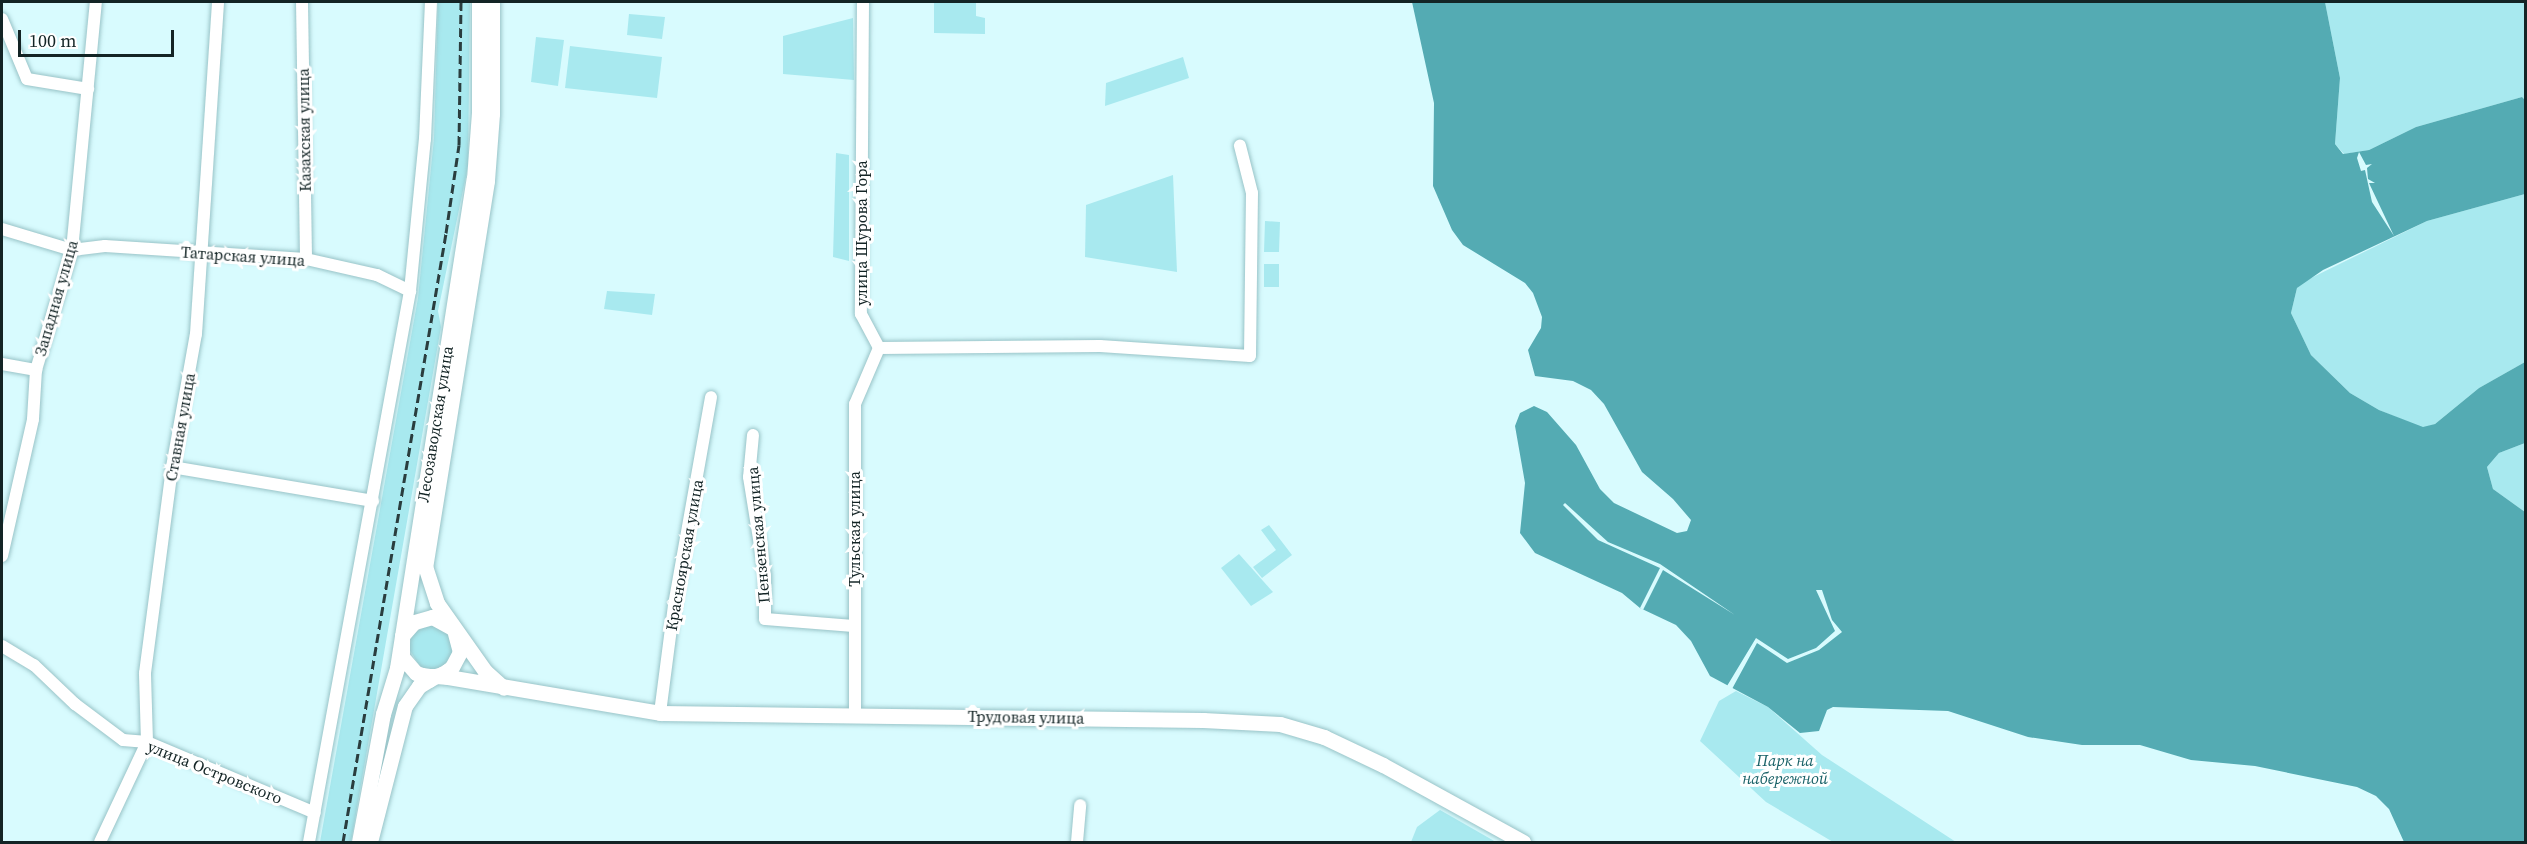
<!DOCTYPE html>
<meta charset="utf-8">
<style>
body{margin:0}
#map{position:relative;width:2527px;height:844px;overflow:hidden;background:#d8fbfe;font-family:"Source Serif 4",serif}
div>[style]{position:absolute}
.green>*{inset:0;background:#a8e9ef}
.water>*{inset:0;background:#54abb3}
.pier>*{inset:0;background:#d8fbfe}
.roads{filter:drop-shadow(0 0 2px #98c3c7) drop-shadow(0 0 2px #98c3c7)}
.minor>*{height:12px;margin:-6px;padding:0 6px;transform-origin:6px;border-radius:6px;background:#fff}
.major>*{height:15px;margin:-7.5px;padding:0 7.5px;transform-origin:7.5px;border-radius:7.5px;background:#fff}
.rail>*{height:3px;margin-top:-1.5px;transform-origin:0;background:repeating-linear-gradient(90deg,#2a3d3e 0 9px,transparent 0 13.5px)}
span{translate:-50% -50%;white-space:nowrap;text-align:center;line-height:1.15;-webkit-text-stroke:6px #fff;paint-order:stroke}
.street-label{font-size:16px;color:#132425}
.park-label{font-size:16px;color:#186167;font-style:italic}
.frame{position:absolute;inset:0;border:3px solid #132425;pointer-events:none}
.scale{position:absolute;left:18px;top:30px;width:156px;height:27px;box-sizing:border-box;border:3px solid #132425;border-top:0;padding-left:8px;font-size:18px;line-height:21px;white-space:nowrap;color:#132425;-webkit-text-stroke:4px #fff;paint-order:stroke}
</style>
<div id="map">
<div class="green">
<i style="clip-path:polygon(438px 2px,470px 2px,468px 166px,438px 311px,441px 327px,351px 842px,320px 842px,418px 298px,434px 138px)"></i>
<i style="clip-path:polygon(934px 2px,976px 2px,976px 16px,985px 18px,985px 34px,934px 33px)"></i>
<i style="clip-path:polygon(2325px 2px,2525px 2px,2525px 100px,2522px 97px,2416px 127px,2369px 150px,2344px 154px,2335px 144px,2340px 78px)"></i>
<i style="clip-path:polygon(629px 14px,665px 17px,662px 39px,627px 35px)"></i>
<i style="clip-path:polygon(853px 18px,854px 80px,783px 74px,783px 36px)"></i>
<i style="clip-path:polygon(536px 37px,564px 40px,558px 86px,531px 82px)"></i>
<i style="clip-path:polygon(570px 46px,662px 57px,657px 98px,565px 88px)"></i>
<i style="clip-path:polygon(1183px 57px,1189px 78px,1105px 106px,1106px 83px)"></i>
<i style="clip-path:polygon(836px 153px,849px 155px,849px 261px,833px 257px)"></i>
<i style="clip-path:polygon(1173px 175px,1177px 272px,1085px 257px,1086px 205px)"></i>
<i style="clip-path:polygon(2525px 194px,2525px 362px,2479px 388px,2435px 424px,2423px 428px,2379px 410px,2350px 393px,2311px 355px,2291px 313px,2297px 288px,2305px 281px,2427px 221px)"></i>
<i style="clip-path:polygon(1265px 221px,1280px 222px,1279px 252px,1264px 252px)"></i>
<i style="clip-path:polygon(1264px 264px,1279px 264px,1279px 287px,1264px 287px)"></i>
<i style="clip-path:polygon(607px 291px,655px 294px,652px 315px,604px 309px)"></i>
<i style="clip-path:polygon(2525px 443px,2525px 512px,2493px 489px,2487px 467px,2499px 453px)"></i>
<i style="clip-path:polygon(1269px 525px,1292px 555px,1262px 578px,1253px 567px,1276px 550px,1261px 530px)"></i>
<i style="clip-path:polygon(1239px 554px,1273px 592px,1251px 606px,1221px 568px)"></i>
<i style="clip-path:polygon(432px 623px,446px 627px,455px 656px,437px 671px,421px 668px,409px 649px,412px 634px)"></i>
<i style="clip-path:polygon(1736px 691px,1768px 707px,1822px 755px,1956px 842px,1833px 842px,1766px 802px,1700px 741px,1719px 701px)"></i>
<i style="clip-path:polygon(1440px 810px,1496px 842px,1411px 842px,1417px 827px)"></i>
</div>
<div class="water">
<i style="clip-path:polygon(1412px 2px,2325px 2px,2340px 78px,2335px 144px,2343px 154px,2369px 150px,2416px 127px,2522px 97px,2525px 100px,2525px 194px,2427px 221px,2323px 270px,2297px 288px,2291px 313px,2311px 355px,2350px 393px,2379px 410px,2423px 427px,2435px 424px,2479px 388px,2525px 362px,2525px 443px,2499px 453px,2487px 467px,2493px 489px,2525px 512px,2525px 842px,2404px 842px,2389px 809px,2376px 796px,2357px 787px,2255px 766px,2191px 760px,2140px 745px,2082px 745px,2028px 737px,1948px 711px,1833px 707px,1827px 710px,1819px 731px,1800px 733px,1768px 707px,1710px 676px,1691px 641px,1676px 625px,1640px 608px,1622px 593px,1535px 553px,1520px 533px,1525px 483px,1515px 426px,1520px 413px,1534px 406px,1547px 412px,1576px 445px,1600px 489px,1614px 503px,1677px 533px,1687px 531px,1691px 520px,1673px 499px,1642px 472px,1604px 404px,1591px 390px,1573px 381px,1535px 376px,1528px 350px,1541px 328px,1542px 317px,1533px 293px,1525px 283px,1463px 245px,1452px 230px,1433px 186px,1434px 103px)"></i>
</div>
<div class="pier">
<i style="clip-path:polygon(2359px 152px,2366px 165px,2372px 164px,2367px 168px,2368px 179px,2375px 183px,2369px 183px,2394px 236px,2372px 202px,2365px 170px,2361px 171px,2357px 158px)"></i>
<i style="clip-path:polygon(1565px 503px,1608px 542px,1660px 564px,1735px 615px,1663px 570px,1643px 610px,1640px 608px,1660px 568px,1598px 540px,1563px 505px)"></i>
<i style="clip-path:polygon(1816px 590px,1822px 590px,1832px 620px,1842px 632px,1819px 650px,1787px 663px,1757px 643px,1732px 689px,1727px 686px,1756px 638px,1788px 659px,1816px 648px,1835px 631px)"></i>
</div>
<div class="roads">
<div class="minor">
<i style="left:302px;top:2px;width:257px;rotate:89.1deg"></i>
<i style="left:863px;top:2px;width:312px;rotate:90.4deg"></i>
<i style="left:861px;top:314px;width:38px;rotate:62deg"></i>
<i style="left:2px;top:19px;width:65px;rotate:67.4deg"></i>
<i style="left:27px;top:79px;width:62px;rotate:9.3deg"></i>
<i style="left:2px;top:229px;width:73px;rotate:16.7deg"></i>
<i style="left:72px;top:250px;width:33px;rotate:-7deg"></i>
<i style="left:105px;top:246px;width:201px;rotate:3.7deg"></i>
<i style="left:306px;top:259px;width:73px;rotate:12.7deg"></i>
<i style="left:377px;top:275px;width:37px;rotate:26deg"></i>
<i style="left:879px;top:348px;width:221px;rotate:-0.5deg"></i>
<i style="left:1100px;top:346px;width:150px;rotate:3.8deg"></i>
<i style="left:1250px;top:356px;width:163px;rotate:-89.3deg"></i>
<i style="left:1252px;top:193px;width:49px;rotate:-104.3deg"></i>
<i style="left:2px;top:364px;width:35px;rotate:10deg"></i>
<i style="left:753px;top:435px;width:42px;rotate:95.4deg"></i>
<i style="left:749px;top:477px;width:100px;rotate:80.8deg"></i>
<i style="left:765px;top:576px;width:43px;rotate:90deg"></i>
<i style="left:765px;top:619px;width:89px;rotate:4.5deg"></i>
<i style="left:172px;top:467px;width:204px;rotate:9.6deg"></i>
<i style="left:2px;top:556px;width:140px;rotate:-77.2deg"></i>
<i style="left:33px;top:419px;width:49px;rotate:-86.5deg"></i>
<i style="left:36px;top:370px;width:125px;rotate:-73.3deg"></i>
<i style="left:72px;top:250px;width:249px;rotate:-84.5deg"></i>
<i style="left:2px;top:646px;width:37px;rotate:31deg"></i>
<i style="left:34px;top:665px;width:57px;rotate:43.6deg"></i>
<i style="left:75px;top:704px;width:60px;rotate:36.9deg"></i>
<i style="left:123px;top:740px;width:24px;rotate:5deg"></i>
<i style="left:147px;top:742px;width:182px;rotate:22.9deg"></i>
<i style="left:660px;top:713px;width:109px;rotate:-82.6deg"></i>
<i style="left:674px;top:605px;width:211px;rotate:-79.9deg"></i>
<i style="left:855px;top:716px;width:312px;rotate:-90deg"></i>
<i style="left:855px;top:404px;width:61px;rotate:-66.8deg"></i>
<i style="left:100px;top:842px;width:110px;rotate:-64.8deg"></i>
<i style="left:147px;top:742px;width:69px;rotate:-91.7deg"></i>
<i style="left:145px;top:673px;width:208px;rotate:-82.5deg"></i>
<i style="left:172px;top:467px;width:135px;rotate:-79.8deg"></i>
<i style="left:196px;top:334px;width:333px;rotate:-86.2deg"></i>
<i style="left:309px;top:842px;width:560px;rotate:-79.61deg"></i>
<i style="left:410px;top:291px;width:153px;rotate:-84.4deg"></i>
<i style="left:425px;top:139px;width:137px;rotate:-87.5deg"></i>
<i style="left:1077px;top:842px;width:37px;rotate:-85deg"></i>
</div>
<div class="major">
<i style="left:492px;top:2px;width:112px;rotate:90deg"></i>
<i style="left:492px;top:114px;width:67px;rotate:94.3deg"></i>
<i style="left:487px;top:181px;width:390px;rotate:99.1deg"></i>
<i style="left:425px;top:566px;width:39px;rotate:72deg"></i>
<i style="left:437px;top:603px;width:83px;rotate:54.8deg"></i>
<i style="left:485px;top:671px;width:25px;rotate:42deg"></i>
<i style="left:359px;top:842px;width:130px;rotate:-79.4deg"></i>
<i style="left:383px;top:714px;width:48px;rotate:-73.1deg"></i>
<i style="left:397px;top:668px;width:495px;rotate:-81.1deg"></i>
<i style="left:474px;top:179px;width:66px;rotate:-85.7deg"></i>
<i style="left:479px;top:113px;width:111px;rotate:-90deg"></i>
<i style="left:370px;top:842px;width:140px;rotate:-75.6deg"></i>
<i style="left:405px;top:706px;width:24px;rotate:-55deg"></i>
<i style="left:419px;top:686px;width:12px;rotate:-31deg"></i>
<i style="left:429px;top:680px;width:8px;rotate:-30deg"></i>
<i style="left:436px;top:676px;width:6px;rotate:-18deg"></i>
<i style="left:442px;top:674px;width:6px;rotate:-31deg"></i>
<i style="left:447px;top:671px;width:6px;rotate:-39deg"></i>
<i style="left:452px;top:667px;width:17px;rotate:-62deg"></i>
<i style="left:460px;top:652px;width:24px;rotate:-105deg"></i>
<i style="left:454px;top:629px;width:25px;rotate:-151deg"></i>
<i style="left:432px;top:617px;width:19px;rotate:164deg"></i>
<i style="left:414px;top:622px;width:18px;rotate:131deg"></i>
<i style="left:402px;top:636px;width:21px;rotate:90deg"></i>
<i style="left:402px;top:657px;width:21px;rotate:49deg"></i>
<i style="left:416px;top:673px;width:6px;rotate:18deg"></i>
<i style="left:422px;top:675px;width:7px;rotate:8deg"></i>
<i style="left:429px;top:676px;width:7px"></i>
<i style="left:436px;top:676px;width:12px;rotate:5deg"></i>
<i style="left:448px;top:677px;width:215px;rotate:9.6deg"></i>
<i style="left:660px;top:713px;width:543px;rotate:0.74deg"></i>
<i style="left:1203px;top:720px;width:77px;rotate:3deg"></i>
<i style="left:1280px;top:724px;width:46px;rotate:16.5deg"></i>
<i style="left:1324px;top:737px;width:65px;rotate:25.4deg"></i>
<i style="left:1383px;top:765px;width:160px;rotate:28.8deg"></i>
</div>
</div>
<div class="rail">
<i style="left:343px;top:842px;width:618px;rotate:-80.4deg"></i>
<i style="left:446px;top:233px;width:89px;rotate:-81.6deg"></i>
<i style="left:459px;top:145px;width:143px;rotate:-89.2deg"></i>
</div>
<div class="street-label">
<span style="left:304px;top:130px;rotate:-91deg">Казахская улица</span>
<span style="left:861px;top:233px;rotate:-90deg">улица Шурова Гора</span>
<span style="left:243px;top:256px;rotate:4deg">Татарская улица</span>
<span style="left:56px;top:298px;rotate:-74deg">Западная улица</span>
<span style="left:435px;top:424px;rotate:-81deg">Лесозаводская улица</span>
<span style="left:180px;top:427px;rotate:-80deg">Ставная улица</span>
<span style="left:854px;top:529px;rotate:-90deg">Тульская улица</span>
<span style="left:758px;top:535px;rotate:-95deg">Пензенская улица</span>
<span style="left:684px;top:555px;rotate:-80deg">Красноярская улица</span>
<span style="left:1026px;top:717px;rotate:1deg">Трудовая улица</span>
<span style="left:215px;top:772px;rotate:22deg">улица Островского</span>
</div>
<div class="park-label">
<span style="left:1785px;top:769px">Парк на<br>набережной</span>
</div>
<div class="frame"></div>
<div class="scale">100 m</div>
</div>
